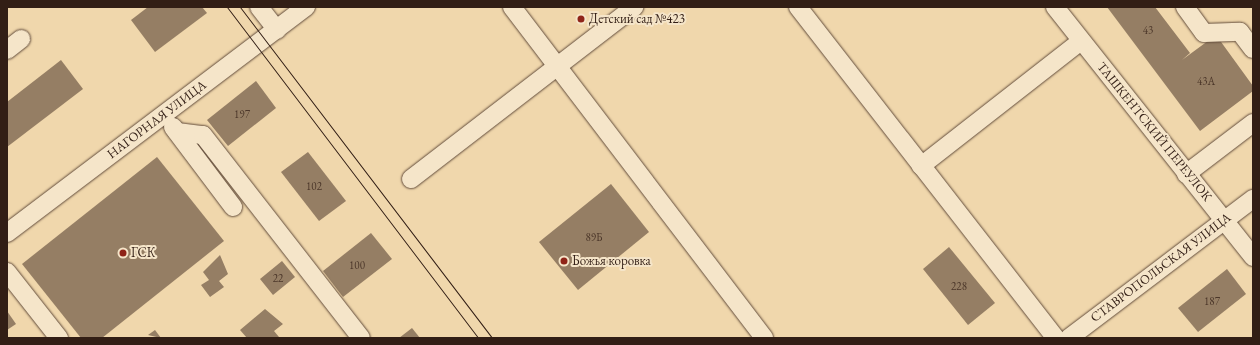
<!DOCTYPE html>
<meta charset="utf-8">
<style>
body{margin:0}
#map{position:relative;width:1260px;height:345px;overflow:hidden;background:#f0d7ac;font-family:"EB Garamond",serif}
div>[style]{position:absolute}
.building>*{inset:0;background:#957e64}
.roads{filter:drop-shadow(0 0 1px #624c3b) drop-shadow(0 0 1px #624c3b)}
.minor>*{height:18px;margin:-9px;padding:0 9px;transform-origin:9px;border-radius:9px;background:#f5e5c9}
.tram>*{height:1px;margin:-0.5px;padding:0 0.5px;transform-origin:0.5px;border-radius:0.5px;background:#321e15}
.dots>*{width:11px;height:11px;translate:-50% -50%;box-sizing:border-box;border:2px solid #f5e5c9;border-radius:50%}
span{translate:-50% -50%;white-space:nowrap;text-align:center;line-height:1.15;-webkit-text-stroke:4px #f5e5c9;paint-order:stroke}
.number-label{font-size:11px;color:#4b3629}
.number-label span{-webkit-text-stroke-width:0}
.poi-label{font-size:13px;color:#321e15}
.left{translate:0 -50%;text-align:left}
.street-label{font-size:13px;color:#321e15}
.frame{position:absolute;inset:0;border:8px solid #321e15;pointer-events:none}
</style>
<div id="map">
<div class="building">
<i style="clip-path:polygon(148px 7px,202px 7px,207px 13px,155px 52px,131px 20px)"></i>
<i style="clip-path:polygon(1107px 7px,1155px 7px,1190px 53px,1182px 60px,1216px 35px,1253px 86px,1253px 91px,1200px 131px)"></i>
<i style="clip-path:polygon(61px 60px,83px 89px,7px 147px,7px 102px)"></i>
<i style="clip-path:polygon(256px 81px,276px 108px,228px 146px,207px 120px)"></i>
<i style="clip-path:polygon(308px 152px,346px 201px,319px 221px,281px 172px)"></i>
<i style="clip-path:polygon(157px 157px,224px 241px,102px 338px,81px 338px,22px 264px)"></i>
<i style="clip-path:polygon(611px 184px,649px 232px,578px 290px,539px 242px)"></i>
<i style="clip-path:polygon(371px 233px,392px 259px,343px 297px,323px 271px)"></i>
<i style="clip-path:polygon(949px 247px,995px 303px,968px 325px,923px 269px)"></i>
<i style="clip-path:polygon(220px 255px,228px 274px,219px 281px,224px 287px,210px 297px,201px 285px,209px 280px,203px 272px)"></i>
<i style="clip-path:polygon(282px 261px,295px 277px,273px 295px,260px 279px)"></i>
<i style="clip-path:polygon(1227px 269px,1246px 294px,1198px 332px,1178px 308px)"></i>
<i style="clip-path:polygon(265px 309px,283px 324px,274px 331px,279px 337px,247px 338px,240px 330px)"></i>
<i style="clip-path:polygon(7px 311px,16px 324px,7px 330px)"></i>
<i style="clip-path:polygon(412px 328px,420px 338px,399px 338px)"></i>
<i style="clip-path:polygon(155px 330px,161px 338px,148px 335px)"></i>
</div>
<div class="roads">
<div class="minor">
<i style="left:259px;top:7px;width:29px;rotate:52deg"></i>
<i style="left:512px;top:7px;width:416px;rotate:52.7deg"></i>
<i style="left:798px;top:7px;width:420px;rotate:52.1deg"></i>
<i style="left:1055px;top:7px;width:319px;rotate:51.6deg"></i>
<i style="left:1185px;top:7px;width:32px;rotate:54deg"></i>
<i style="left:1204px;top:33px;width:36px;rotate:-2deg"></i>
<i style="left:1240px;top:32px;width:21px;rotate:53deg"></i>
<i style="left:7px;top:50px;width:18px;rotate:-38deg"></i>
<i style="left:173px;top:127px;width:100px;rotate:53.1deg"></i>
<i style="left:177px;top:132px;width:26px;rotate:7deg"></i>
<i style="left:203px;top:135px;width:257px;rotate:52.1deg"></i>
<i style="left:921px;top:166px;width:203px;rotate:-38deg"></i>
<i style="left:1186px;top:174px;width:84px;rotate:-37.3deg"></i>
<i style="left:411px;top:179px;width:282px;rotate:-37.6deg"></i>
<i style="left:7px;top:233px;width:375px;rotate:-37.1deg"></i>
<i style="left:7px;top:272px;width:84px;rotate:51.8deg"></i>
<i style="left:1069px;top:338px;width:231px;rotate:-37.1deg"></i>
</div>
</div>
<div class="tram">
<i style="left:227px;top:7px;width:415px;rotate:52.8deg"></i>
<i style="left:240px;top:7px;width:416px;rotate:52.7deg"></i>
</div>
<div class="dots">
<i style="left:581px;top:19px;background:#8f2418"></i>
<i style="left:123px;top:253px;background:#8f2418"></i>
<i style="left:564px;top:261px;background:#8f2418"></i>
</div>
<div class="number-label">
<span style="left:1148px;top:30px">43</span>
<span style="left:1206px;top:81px">43А</span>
<span style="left:242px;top:114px">197</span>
<span style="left:314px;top:186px">102</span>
<span style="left:594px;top:237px">89Б</span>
<span style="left:357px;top:265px">100</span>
<span style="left:278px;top:278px">22</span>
<span style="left:959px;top:286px">228</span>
<span style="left:1212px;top:301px">187</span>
</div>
<div class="poi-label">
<span class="left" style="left:589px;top:19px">Детский сад №423</span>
<span class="left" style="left:131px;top:253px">ГСК</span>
<span class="left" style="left:572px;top:261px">Божья коровка</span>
</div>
<div class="street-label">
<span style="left:157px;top:120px;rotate:-37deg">НАГОРНАЯ УЛИЦА</span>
<span style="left:1154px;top:132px;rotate:51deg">ТАШКЕНТСКИЙ ПЕРЕУЛОК</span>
<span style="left:1161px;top:268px;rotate:-37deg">СТАВРОПОЛЬСКАЯ УЛИЦА</span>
</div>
<div class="frame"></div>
</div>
